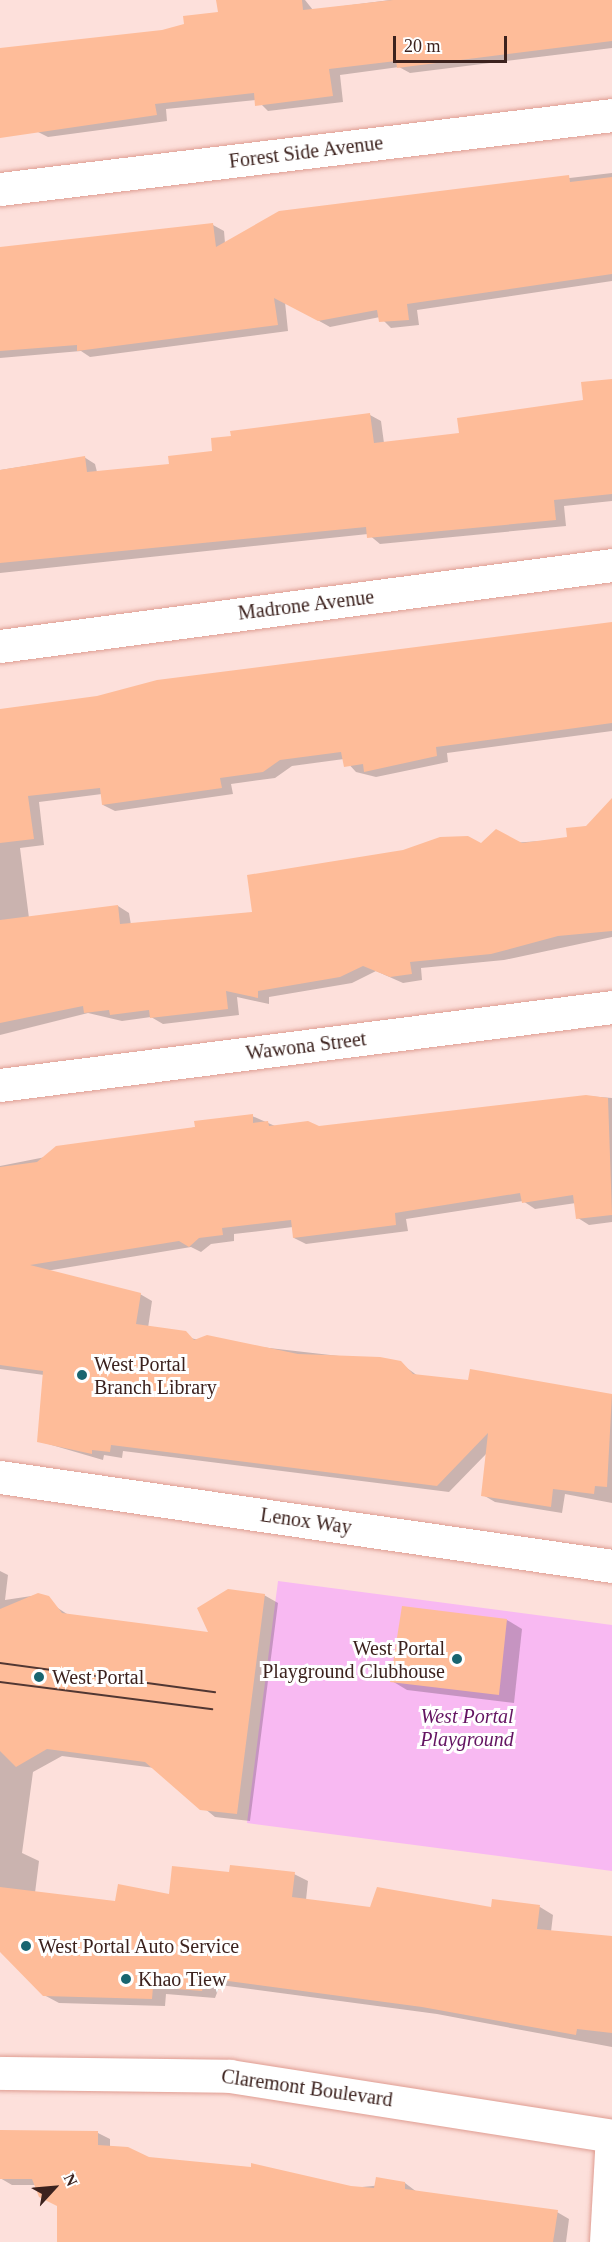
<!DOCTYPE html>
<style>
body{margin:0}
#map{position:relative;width:612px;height:2242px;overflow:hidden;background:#fde0db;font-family:"Times New Roman",serif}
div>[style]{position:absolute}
.green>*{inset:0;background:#f8b9f2}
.shadow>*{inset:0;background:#0003}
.building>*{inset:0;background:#febc99}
.roads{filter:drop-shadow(0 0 2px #df9d92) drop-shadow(0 0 2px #df9d92)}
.minor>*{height:33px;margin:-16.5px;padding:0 16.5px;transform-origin:16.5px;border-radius:16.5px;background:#fff}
.tram>*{height:1.5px;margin:-0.75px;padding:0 0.75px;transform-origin:0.75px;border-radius:0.75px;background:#513733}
.dots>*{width:16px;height:16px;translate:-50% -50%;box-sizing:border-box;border:3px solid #fff;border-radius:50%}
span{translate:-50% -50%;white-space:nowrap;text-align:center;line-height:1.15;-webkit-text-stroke:6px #fff;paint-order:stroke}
.street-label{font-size:20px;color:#3c221e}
.poi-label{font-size:20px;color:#3c221e}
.left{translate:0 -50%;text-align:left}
.right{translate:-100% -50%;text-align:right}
.park-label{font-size:20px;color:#641462;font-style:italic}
.north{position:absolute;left:24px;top:2158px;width:60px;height:60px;-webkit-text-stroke:4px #fff;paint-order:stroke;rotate:64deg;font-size:16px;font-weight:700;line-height:24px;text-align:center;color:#3c221e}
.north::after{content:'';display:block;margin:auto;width:21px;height:27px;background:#3c221e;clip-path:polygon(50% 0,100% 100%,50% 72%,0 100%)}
.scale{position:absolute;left:393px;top:36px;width:114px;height:27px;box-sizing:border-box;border:3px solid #3c221e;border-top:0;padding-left:8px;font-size:18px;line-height:21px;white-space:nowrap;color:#3c221e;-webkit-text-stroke:4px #fff;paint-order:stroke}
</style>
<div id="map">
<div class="green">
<i style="clip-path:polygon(278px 1581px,612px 1625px,612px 1871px,247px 1823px)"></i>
</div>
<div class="shadow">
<i style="clip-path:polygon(218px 0,305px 0,313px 10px,390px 0,612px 0,612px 48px,410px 73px,399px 67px,340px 75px,343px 102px,268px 111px,257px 100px,166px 109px,167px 121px,48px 137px,36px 131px,0 130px,0 51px,163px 32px,219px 14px)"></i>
<i style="clip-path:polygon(612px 173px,612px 281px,417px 310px,419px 325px,391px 328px,380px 317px,330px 327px,285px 302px,288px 331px,90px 357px,81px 351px,0 358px,0 248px,213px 225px,224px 231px,225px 243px,279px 212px)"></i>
<i style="clip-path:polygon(612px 381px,612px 501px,564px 506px,566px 526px,380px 544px,368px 534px,0 573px,0 470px,84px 457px,95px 464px,97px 472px,170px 465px,370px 415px,381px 421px,384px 443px,461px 435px,584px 401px)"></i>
<i style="clip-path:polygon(612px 624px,612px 731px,447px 753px,448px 762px,376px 777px,356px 772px,344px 759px,292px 766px,275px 778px,231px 784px,233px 794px,115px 811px,103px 805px,102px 794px,39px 802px,44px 845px,20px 848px,29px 918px,118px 906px,129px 913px,131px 925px,253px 913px,482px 845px,569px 839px,568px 829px,612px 823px,612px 937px,504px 960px,421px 968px,422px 980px,403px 983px,376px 971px,352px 983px,269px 997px,269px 1004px,237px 997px,239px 1015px,163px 1024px,151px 1017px,122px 1021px,88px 1013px,0 1035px,0 711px)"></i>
<i style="clip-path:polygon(587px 1096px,612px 1098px,612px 1222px,589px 1225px,578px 1218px,576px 1203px,535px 1209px,523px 1201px,406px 1219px,408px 1231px,306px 1244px,294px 1238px,293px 1227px,234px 1234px,234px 1241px,211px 1244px,201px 1252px,191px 1247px,46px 1271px,140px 1294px,152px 1301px,148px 1328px,199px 1340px,400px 1363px,418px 1376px,470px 1382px,471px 1371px,612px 1395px,612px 1503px,565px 1494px,562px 1513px,495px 1502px,483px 1495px,488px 1452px,449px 1492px,123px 1451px,122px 1458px,104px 1455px,103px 1460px,38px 1441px,44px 1375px,0 1369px,0 1166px,252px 1116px,275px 1126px,319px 1128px)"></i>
<i style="clip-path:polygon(0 1571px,8px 1575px,5px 1600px,38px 1595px,70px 1616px,210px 1633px,264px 1595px,278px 1603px,250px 1821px,215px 1817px,155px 1768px,62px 1756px,33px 1772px,22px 1853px,39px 1861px,35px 1893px,116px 1903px,170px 1896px,231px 1874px,294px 1874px,308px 1881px,306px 1900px,371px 1909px,540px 1907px,553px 1915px,551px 1932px,612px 1937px,612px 2047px,437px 2014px,220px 1985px,215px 1998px,166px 1994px,165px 2006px,59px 2003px,44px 1995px,0 1951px)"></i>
<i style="clip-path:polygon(507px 1620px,522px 1629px,514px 1703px,407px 1690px,392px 1681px)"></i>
<i style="clip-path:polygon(0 2132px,98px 2133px,110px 2139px,110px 2148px,148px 2158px,351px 2188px,405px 2183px,417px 2192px,557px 2212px,569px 2219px,566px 2242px,58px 2242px,58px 2206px,36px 2185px,12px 2185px,0 2178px)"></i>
</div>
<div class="building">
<i style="clip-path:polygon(216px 0,302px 0,303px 10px,393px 0,612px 0,612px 41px,397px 68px,396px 61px,329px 69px,333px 96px,255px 106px,254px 93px,155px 104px,157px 115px,0 138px,0 48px,162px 30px,184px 24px,183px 16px,218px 12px)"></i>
<i style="clip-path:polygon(569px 175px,570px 182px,612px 177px,612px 274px,407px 304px,409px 320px,379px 322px,377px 310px,318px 321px,274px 298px,278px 325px,77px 351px,77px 345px,0 351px,0 247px,213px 223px,216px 247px,279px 211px)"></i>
<i style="clip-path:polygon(612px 379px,612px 494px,554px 500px,556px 520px,367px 538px,366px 527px,0 563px,0 470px,85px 456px,87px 472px,169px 464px,168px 456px,212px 451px,211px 438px,231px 436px,230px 431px,370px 413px,374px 443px,459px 433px,457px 418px,583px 400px,581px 382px)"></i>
<i style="clip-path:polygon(612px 622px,612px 723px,436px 747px,437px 756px,364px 772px,363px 764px,344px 767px,341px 752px,280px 760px,263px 772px,220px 778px,222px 788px,102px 805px,100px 788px,28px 796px,34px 839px,0 843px,0 709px,97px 696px,157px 680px)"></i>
<i style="clip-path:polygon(612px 798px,612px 931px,558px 936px,491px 954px,410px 962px,412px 974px,390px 977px,363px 966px,340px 977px,258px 991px,258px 998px,226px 991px,228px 1009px,150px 1018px,149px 1010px,110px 1015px,109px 1010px,84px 1013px,83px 1006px,0 1023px,0 920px,118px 905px,120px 924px,252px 912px,247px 875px,403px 850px,440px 837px,468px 836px,481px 843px,496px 829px,522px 843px,567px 837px,566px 828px,586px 826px)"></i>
<i style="clip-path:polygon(586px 1095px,608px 1098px,612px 1215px,576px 1219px,573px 1195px,522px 1203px,520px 1193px,395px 1213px,396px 1225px,293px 1238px,291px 1220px,222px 1228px,223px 1235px,199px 1238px,189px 1247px,179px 1241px,30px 1265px,141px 1293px,136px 1324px,186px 1331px,194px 1340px,207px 1335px,298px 1354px,380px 1357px,401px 1361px,413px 1374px,468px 1380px,470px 1369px,612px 1394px,607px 1487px,595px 1486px,594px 1494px,553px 1489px,551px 1507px,481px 1496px,488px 1433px,437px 1486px,111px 1445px,110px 1452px,92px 1450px,92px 1454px,37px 1442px,43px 1371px,0 1365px,0 1167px,37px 1162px,56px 1146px,195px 1127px,194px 1121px,253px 1114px,253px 1123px,268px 1121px,269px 1126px,308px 1121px,319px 1126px)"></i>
<i style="clip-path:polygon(228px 1589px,265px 1594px,237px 1814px,200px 1810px,145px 1762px,47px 1749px,16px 1767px,0 1751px,0 1609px,38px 1593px,49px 1596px,62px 1613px,208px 1632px,197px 1608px)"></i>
<i style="clip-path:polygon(402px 1606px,507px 1619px,499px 1695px,390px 1682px)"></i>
<i style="clip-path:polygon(230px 1865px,295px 1872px,292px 1897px,370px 1907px,377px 1887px,491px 1907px,492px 1899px,540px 1905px,537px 1929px,612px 1936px,612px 2033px,577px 2029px,576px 2035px,422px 2007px,206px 1978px,202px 1991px,153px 1987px,152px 1999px,43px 1996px,0 1952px,0 1887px,115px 1901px,118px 1884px,169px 1894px,172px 1866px,229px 1872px)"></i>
<i style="clip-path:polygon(0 2130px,98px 2131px,98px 2145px,128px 2147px,149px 2157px,251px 2167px,251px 2163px,351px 2186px,374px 2188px,376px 2177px,405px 2182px,405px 2189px,558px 2210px,553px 2242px,57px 2242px,57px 2206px,39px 2197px,32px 2179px,0 2179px)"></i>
</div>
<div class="roads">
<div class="minor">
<i style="left:0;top:189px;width:616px;rotate:-6.89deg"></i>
<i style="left:0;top:646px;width:617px;rotate:-7.54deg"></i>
<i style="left:0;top:1085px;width:617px;rotate:-7.26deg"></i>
<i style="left:0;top:1477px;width:618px;rotate:8.27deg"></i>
<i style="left:0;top:2073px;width:230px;rotate:0.7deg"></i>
<i style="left:230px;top:2076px;width:387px;rotate:8.9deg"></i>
<i style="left:606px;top:2242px;width:106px;rotate:-86.8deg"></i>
</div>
</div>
<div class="tram">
<i style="left:0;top:1663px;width:217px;rotate:7.7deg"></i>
<i style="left:0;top:1682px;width:214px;rotate:7.3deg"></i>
</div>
<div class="dots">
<i style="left:82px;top:1375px;background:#196570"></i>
<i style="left:457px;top:1659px;background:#196570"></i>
<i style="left:39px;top:1677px;background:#196570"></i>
<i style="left:26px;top:1946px;background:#196570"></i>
<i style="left:126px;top:1979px;background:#196570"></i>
</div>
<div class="street-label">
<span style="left:306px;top:152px;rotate:-7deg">Forest Side Avenue</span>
<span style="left:306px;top:605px;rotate:-7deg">Madrone Avenue</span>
<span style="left:306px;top:1046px;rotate:-7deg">Wawona Street</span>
<span style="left:306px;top:1521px;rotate:8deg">Lenox Way</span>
<span style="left:307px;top:2088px;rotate:8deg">Claremont Boulevard</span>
</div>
<div class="poi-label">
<span class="left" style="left:94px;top:1376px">West Portal<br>Branch Library</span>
<span class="right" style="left:445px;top:1660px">West Portal<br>Playground Clubhouse</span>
<span class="left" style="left:52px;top:1677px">West Portal</span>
<span class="left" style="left:38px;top:1946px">West Portal Auto Service</span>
<span class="left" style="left:138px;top:1979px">Khao Tiew</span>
</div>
<div class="park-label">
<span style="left:467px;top:1728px">West Portal<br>Playground</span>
</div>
<div class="north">N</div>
<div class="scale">20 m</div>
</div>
